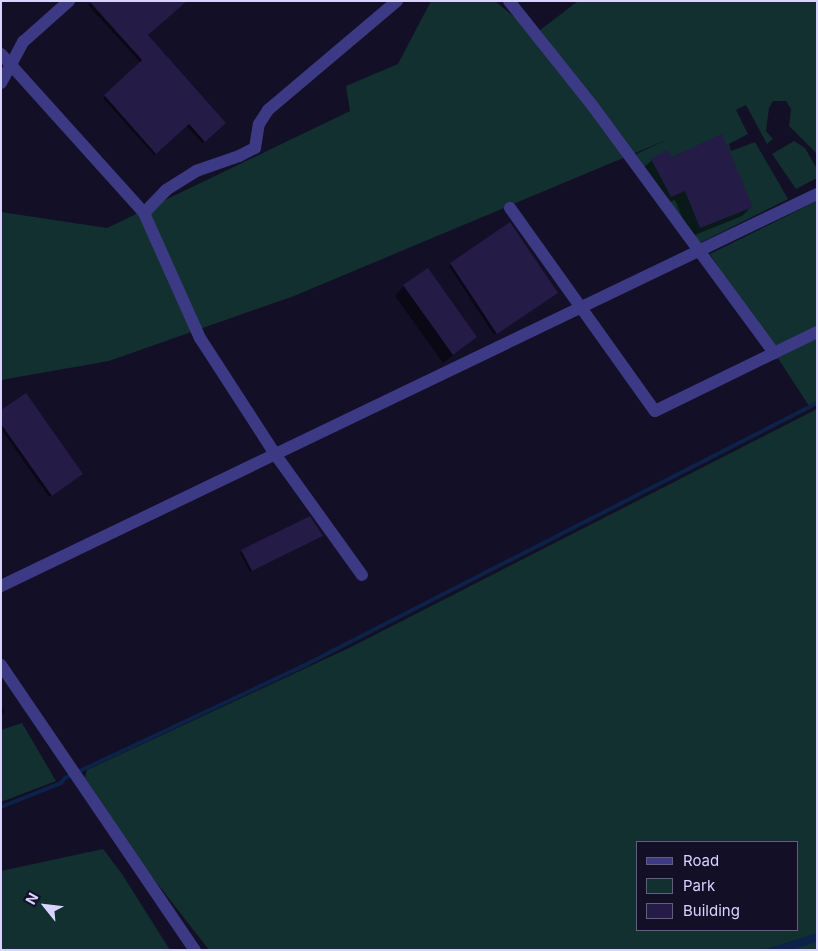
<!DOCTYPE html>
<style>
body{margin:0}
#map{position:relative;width:818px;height:951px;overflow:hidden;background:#130f26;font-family:Inter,sans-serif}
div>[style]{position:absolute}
.green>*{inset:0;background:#12302f}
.water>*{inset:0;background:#0c2248}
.shadow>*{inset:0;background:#0007}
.stream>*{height:4px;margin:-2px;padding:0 2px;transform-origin:2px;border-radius:2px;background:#0c2248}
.building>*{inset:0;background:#241b47}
.minor>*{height:12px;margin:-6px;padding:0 6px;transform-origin:6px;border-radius:6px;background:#3d3a85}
span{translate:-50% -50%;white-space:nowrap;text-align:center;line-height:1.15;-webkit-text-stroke:4.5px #130f26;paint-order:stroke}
.frame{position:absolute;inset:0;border:2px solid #d9d4ff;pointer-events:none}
.legend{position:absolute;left:636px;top:841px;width:162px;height:90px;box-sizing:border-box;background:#130f26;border:1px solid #625e7d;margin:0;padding:6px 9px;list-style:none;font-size:15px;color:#d9d4ff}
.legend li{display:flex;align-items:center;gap:10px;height:25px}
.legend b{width:25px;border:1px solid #625e7d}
.north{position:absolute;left:20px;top:881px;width:50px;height:50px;-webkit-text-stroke:4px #130f26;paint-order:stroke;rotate:299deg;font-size:14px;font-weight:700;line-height:20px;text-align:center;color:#d9d4ff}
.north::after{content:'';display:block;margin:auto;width:18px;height:22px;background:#d9d4ff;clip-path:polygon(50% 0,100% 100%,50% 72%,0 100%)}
</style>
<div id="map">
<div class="green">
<i style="clip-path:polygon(431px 1px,495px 1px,535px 34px,578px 1px,817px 1px,817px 154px,789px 126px,791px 109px,786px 101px,773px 101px,769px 108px,766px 131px,773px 139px,767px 144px,746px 105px,736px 110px,748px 134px,729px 144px,731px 151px,755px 142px,788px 199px,698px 244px,630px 157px,666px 140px,294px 296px,109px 361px,1px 380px,1px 212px,107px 228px,350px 111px,346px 86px,398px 64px)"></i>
<i style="clip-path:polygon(794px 141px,805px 148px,817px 169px,817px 178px,796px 189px,772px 154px)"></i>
<i style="clip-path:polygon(817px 201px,817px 402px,809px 406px,710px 254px)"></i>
<i style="clip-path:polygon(evenodd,817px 409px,817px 950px,209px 950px,132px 851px,85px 778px,87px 770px,351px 647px,817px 409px,637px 842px,797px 842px,797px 930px,637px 930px,637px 842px)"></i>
<i style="clip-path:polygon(22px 723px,56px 781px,1px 802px,1px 730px)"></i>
<i style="clip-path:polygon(103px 849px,122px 874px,170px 950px,1px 950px,1px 871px)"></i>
</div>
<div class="water">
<i style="clip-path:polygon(817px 933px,817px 942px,791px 950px,763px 950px)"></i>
</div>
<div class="shadow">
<i style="clip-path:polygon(92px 1px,146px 35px,224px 123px,202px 143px,186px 125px,154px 155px,103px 98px,141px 63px,88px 5px)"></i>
<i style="clip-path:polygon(671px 159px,752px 206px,742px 216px,690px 237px,675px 200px,661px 205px,642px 169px,652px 160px)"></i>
<i style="clip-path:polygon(510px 224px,555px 294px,494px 335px,449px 266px)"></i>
<i style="clip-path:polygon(404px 286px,476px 337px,443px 363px,395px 296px)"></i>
<i style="clip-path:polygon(1px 412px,80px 476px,49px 497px,1px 429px)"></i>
<i style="clip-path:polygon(319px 538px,250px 572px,240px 553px,242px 551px)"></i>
<i style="clip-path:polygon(1px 705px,5px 712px,1px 715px)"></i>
</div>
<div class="stream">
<i style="left:1px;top:807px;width:65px;rotate:-21.8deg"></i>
<i style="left:61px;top:783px;width:6px;rotate:-51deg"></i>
<i style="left:65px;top:778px;width:268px;rotate:-25.2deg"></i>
<i style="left:307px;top:664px;width:573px;rotate:-27.1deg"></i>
</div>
<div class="building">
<i style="clip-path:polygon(89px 1px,187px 1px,148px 35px,226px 123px,205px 142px,189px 124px,156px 154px,104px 95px,142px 60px)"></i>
<i style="clip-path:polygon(722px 134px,753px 207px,700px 228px,685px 191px,671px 197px,651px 159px,667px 150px,672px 157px)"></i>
<i style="clip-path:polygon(510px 222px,558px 293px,497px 334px,450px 263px)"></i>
<i style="clip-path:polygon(428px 268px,477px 337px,453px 355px,403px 285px)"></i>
<i style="clip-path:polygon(26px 393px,83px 474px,52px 496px,1px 424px,1px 410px)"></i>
<i style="clip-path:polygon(310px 516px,323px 536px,252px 571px,241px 550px)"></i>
</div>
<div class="minor">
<i style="left:509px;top:1px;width:133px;rotate:51.4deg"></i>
<i style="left:592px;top:105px;width:308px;rotate:53.7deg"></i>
<i style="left:1px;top:54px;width:214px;rotate:48deg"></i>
<i style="left:144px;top:213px;width:137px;rotate:65.9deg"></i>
<i style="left:200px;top:338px;width:138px;rotate:57.1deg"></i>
<i style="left:275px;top:454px;width:149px;rotate:54.3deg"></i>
<i style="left:1px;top:83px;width:47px;rotate:-61.8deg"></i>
<i style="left:23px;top:42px;width:62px;rotate:-41.7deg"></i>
<i style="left:510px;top:208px;width:249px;rotate:54.5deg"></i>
<i style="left:655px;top:411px;width:180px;rotate:-26deg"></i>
<i style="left:144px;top:213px;width:32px;rotate:-46deg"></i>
<i style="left:166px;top:190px;width:36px;rotate:-32deg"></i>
<i style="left:196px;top:171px;width:46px;rotate:-19.2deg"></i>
<i style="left:239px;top:156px;width:18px;rotate:-27deg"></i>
<i style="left:255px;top:148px;width:24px;rotate:-81deg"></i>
<i style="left:259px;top:124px;width:17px;rotate:-57deg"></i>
<i style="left:268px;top:110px;width:169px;rotate:-40.2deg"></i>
<i style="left:1px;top:586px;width:905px;rotate:-25.66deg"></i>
<i style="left:1px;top:665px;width:345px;rotate:55.8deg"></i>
</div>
<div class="frame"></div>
<ul class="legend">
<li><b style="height:6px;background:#3d3a85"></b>Road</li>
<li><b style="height:14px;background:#12302f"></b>Park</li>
<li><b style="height:14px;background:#241b47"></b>Building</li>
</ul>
<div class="north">N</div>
</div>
